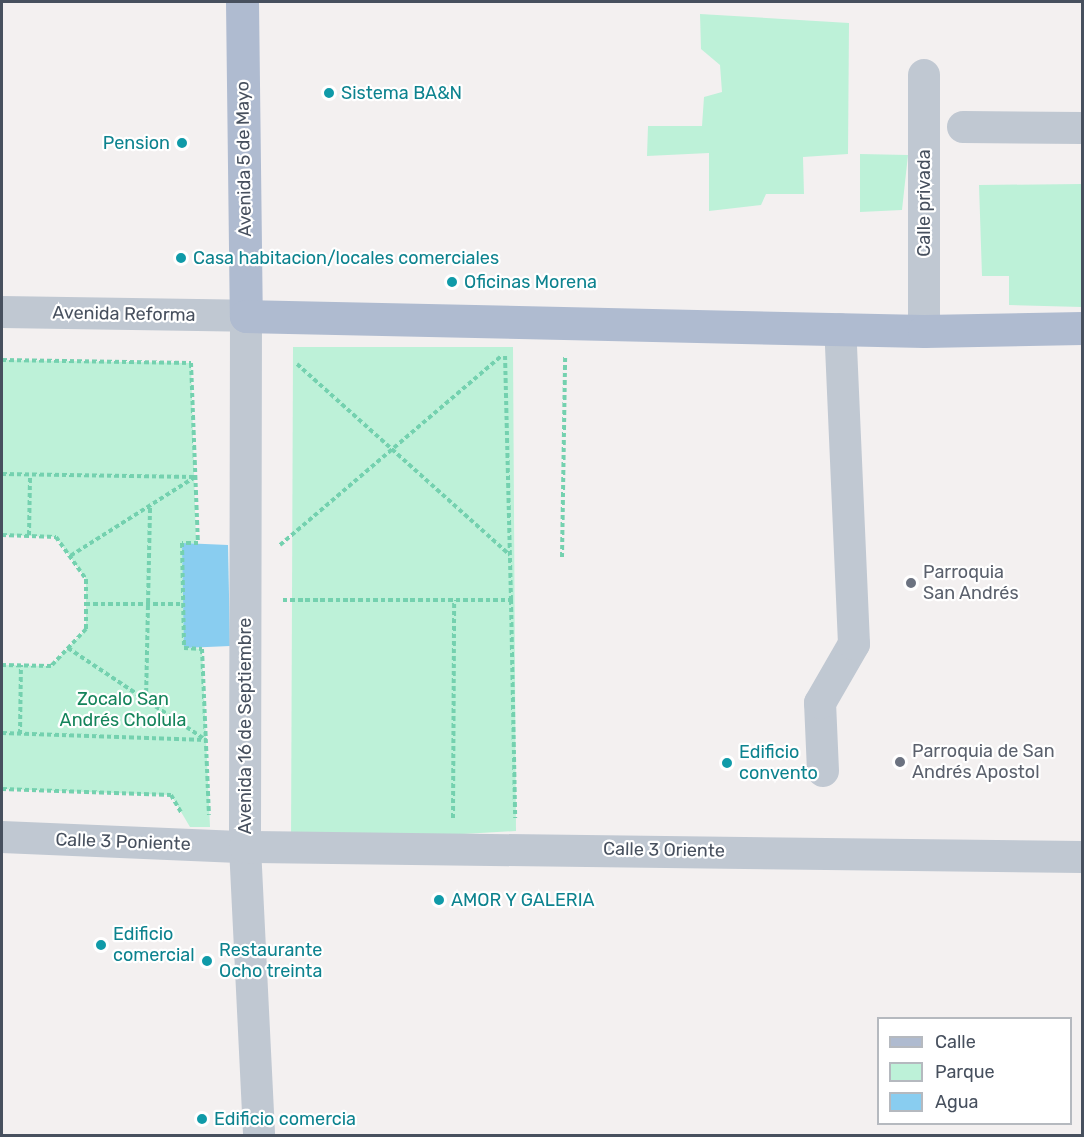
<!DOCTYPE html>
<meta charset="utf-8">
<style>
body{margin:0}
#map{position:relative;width:1084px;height:1137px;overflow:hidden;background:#f3f0f0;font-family:Rubik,sans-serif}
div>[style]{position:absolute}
.green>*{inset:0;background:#bdf1d8}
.water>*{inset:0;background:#89cdf0}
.path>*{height:4px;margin-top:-2px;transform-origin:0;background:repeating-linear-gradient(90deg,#74d1af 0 4.5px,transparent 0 7.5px)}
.minor>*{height:32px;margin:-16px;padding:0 16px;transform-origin:16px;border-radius:16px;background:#c0c8d2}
.major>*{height:33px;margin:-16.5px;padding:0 16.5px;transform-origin:16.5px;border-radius:16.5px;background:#afbbd0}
.dots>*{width:16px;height:16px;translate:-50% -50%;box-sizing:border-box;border:3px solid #fff;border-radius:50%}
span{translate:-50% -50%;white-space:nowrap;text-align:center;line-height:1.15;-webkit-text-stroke:4.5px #fff;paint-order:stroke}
.culture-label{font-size:18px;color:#0d838f}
.left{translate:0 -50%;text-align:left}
.right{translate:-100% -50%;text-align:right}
.street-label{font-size:18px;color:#47505e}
.worship-label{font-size:18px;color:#5b616d}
.park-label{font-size:18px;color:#14845b}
.frame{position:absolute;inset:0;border:3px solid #47505e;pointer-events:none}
.legend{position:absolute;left:877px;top:1017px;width:195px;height:108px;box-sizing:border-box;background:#fff;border:2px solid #b5b9bf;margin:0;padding:8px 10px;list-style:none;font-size:18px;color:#47505e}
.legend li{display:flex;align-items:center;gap:12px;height:30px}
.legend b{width:30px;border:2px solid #b5b9bf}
</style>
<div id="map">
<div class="green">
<i style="clip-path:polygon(700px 14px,849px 23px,848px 154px,803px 157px,804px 194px,766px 194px,761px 205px,709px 211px,709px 153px,647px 156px,648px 126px,702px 126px,704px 97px,722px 92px,720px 65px,701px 49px)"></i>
<i style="clip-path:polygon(860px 154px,908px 155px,902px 210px,860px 212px)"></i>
<i style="clip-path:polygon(1082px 184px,1082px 307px,1009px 305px,1009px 276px,982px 276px,979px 185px)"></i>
<i style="clip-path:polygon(293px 347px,513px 347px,516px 831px,291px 844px)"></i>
<i style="clip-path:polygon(2px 360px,191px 363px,196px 543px,185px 544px,184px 647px,202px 649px,210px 827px,190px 827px,171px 795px,2px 789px,2px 665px,51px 666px,86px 629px,86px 579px,56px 537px,2px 535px)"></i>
</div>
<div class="water">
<i style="clip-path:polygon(182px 543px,228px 545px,230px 646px,184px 648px)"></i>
</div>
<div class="path">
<i style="left:2px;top:360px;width:189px;rotate:0.9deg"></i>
<i style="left:191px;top:363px;width:180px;rotate:87.8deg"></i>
<i style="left:198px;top:543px;width:16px;rotate:180deg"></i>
<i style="left:182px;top:543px;width:105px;rotate:88.9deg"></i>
<i style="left:184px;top:648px;width:18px;rotate:3deg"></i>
<i style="left:202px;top:649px;width:166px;rotate:87.6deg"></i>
<i style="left:297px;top:364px;width:286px;rotate:41.9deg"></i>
<i style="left:2px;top:474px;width:193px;rotate:0.9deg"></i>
<i style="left:195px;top:477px;width:148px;rotate:147.7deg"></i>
<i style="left:2px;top:535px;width:54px;rotate:2.1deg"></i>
<i style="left:56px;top:537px;width:52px;rotate:54.5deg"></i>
<i style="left:86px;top:579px;width:50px;rotate:90deg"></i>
<i style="left:86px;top:629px;width:51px;rotate:133.4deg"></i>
<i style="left:51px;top:666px;width:49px;rotate:-178.8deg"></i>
<i style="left:29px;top:535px;width:60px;rotate:-89deg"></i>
<i style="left:280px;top:545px;width:291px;rotate:-40.5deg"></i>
<i style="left:562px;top:557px;width:201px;rotate:-89.1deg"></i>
<i style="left:283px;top:600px;width:228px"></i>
<i style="left:511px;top:600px;width:246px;rotate:-91.4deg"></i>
<i style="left:511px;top:600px;width:218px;rotate:88.9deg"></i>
<i style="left:86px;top:604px;width:97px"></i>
<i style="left:68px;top:648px;width:166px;rotate:33.7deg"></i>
<i style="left:146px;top:700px;width:194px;rotate:-88.8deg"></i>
<i style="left:2px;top:733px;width:204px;rotate:2deg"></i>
<i style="left:20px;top:734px;width:69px;rotate:-89.2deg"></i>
<i style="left:2px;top:789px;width:169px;rotate:2deg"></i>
<i style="left:171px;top:795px;width:20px;rotate:60deg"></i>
<i style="left:453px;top:818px;width:218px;rotate:-89.7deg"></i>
</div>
<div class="minor">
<i style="left:963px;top:127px;width:119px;rotate:0.5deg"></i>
<i style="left:2px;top:312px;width:244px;rotate:0.9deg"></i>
<i style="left:246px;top:316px;width:531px;rotate:90.11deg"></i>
<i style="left:245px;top:847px;width:289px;rotate:87.2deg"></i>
<i style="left:924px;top:331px;width:256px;rotate:-90deg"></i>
<i style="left:823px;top:771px;width:68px;rotate:-92.5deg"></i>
<i style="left:820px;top:703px;width:68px;rotate:-60deg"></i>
<i style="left:854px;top:644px;width:315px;rotate:-92.5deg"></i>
<i style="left:2px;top:837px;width:243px;rotate:2.4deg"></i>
<i style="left:245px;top:847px;width:837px;rotate:0.68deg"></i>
</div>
<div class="major">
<i style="left:242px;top:2px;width:314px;rotate:89.3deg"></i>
<i style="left:246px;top:316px;width:678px;rotate:1.27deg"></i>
<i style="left:924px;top:331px;width:158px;rotate:-1.1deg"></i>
</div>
<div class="dots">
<i style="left:329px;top:93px;background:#0f9aa8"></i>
<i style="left:182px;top:143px;background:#0f9aa8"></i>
<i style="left:181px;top:258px;background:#0f9aa8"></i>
<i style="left:452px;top:282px;background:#0f9aa8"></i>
<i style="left:911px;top:583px;background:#6b7280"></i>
<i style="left:900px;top:762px;background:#6b7280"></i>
<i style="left:727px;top:763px;background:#0f9aa8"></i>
<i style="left:439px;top:900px;background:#0f9aa8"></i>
<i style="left:101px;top:945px;background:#0f9aa8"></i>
<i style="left:207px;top:961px;background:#0f9aa8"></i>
<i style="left:202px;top:1119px;background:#0f9aa8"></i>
</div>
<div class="culture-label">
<span class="left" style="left:341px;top:93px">Sistema BA&amp;N</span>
<span class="right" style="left:170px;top:143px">Pension</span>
<span class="left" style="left:193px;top:258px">Casa habitacion/locales comerciales</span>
<span class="left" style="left:464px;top:282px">Oficinas Morena</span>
<span class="left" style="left:739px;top:763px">Edificio<br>convento</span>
<span class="left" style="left:451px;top:900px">AMOR Y GALERIA</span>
<span class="left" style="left:113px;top:945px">Edificio<br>comercial</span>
<span class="left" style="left:219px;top:961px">Restaurante<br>Ocho treinta</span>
<span class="left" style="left:214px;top:1119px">Edificio comercia</span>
</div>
<div class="street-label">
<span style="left:244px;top:159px;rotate:-91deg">Avenida 5 de Mayo</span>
<span style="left:924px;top:203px;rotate:-90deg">Calle privada</span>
<span style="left:124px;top:314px;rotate:1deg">Avenida Reforma</span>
<span style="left:245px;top:726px;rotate:-90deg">Avenida 16 de Septiembre</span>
<span style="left:123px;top:842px;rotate:2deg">Calle 3 Poniente</span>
<span style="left:664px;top:850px;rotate:1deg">Calle 3 Oriente</span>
</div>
<div class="worship-label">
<span class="left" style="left:923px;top:583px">Parroquia<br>San Andrés</span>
<span class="left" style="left:912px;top:762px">Parroquia de San<br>Andrés Apostol</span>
</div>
<div class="park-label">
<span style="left:123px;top:710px">Zocalo San<br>Andrés Cholula</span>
</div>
<div class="frame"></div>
<ul class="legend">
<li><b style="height:8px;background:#afbbd0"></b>Calle</li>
<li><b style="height:16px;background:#bdf1d8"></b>Parque</li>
<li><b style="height:16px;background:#89cdf0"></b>Agua</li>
</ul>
</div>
